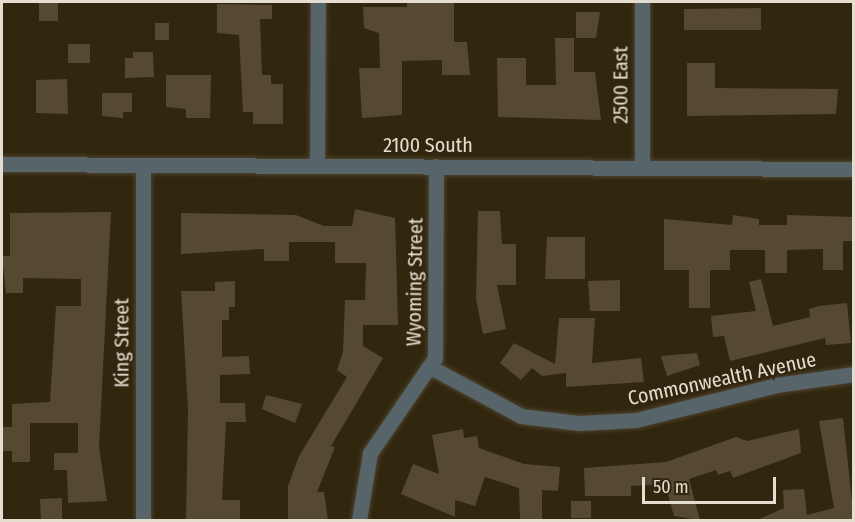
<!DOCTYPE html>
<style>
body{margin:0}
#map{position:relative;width:855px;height:522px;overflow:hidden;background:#31260e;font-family:"Fira Sans Condensed",sans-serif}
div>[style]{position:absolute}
.building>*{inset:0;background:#554931}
.roads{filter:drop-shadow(0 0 2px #4e432d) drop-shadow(0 0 2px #4e432d)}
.minor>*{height:15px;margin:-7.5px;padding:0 7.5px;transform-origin:7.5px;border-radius:7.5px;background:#576469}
.tertiary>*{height:15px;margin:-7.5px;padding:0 7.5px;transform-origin:7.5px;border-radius:7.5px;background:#576469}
span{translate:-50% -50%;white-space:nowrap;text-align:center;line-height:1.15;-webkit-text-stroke:4.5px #31260e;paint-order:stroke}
.street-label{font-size:20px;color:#e5ddcf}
.frame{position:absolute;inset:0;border:3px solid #e5ddcf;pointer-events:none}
.scale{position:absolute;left:642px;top:477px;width:134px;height:27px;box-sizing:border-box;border:3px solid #e5ddcf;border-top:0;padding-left:8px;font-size:18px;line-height:21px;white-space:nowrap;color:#e5ddcf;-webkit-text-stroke:4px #31260e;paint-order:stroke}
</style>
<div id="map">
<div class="building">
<i style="clip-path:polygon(39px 2px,58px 2px,58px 21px,39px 21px)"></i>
<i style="clip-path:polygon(407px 2px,454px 3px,454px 42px,467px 42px,470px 75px,442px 75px,442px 60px,402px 61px,402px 115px,362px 118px,359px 68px,380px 68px,379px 33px,364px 28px,363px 7px,407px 7px)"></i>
<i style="clip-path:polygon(217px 4px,272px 5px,272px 19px,260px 19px,262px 75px,271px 75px,271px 84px,283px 84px,283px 124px,253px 124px,253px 112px,243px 112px,239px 35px,217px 33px)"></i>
<i style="clip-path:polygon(761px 8px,761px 30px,684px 30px,684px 9px)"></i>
<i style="clip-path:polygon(576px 12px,600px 12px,596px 38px,576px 38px)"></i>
<i style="clip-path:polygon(155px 23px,169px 23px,169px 40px,155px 40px)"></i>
<i style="clip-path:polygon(555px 38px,574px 38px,574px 72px,595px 72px,601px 120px,498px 117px,497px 58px,526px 58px,526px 85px,556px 85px)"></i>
<i style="clip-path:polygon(68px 44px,90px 44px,90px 63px,68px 63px)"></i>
<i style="clip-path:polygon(133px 52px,153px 52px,154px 77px,125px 78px,125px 58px,133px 58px)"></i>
<i style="clip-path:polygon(687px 63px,715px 63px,715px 88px,838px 89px,836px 114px,687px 116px)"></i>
<i style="clip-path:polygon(166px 75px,211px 75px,210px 118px,186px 118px,186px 109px,166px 107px)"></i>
<i style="clip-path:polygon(67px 79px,68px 114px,36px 113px,36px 80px)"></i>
<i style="clip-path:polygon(102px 93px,132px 93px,132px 112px,123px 112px,123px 118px,102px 116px)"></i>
<i style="clip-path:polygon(355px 209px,395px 218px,398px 325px,363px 325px,363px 346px,383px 358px,331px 446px,335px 447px,317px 492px,324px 492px,328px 520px,288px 520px,288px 486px,299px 456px,347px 377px,337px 370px,343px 352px,345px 300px,365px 300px,366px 263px,335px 263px,335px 242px,289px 242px,289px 261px,264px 261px,264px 249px,181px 254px,181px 213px,296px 215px,324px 226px,352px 226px)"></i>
<i style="clip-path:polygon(478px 211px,500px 211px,502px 244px,516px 244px,516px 285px,497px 285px,506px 329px,483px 334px,476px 299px)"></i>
<i style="clip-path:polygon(111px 212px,99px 447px,107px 501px,68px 503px,67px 470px,54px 470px,54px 453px,78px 453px,78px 423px,30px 423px,30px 462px,12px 462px,12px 451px,2px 451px,2px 427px,12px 427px,12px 404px,50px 402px,56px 306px,81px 306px,81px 279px,23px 278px,23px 293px,6px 293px,2px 256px,10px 256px,10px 213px)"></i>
<i style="clip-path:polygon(733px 215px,759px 219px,759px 225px,787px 225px,787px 215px,854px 217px,854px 241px,843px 241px,843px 270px,823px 270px,823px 249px,787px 250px,787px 273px,765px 273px,765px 250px,730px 250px,730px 270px,710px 270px,710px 308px,689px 308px,689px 270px,664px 270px,664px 219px,732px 225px)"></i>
<i style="clip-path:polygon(547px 237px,585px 237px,585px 279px,545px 279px)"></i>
<i style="clip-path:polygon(761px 279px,773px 326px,810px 317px,809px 309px,819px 306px,847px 303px,851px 343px,826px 345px,825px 338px,730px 361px,724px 336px,713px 337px,711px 316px,756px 311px,749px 282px)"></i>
<i style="clip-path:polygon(620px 280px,620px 311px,590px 311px,588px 281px)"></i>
<i style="clip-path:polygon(235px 281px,235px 307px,229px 307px,229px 320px,222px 320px,222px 357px,249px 356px,250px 374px,220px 375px,220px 403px,245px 403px,246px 422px,226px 422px,222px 500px,240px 500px,240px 520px,186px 520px,188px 409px,181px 291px,215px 291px,215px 282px)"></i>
<i style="clip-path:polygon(559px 318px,595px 318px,592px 363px,641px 358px,644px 382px,566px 387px,566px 373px,542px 376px,532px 368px,521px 380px,500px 363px,514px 343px,555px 364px)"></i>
<i style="clip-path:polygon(697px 353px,700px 365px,667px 376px,661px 356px)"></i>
<i style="clip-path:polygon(266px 395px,302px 404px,295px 423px,262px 409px)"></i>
<i style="clip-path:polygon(843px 418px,854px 520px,757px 520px,784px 508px,783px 490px,804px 489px,807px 515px,834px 508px,819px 421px)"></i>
<i style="clip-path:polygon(463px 429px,464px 438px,477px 436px,479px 448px,524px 464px,560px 467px,558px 491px,542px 490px,542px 520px,520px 520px,519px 488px,485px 477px,475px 506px,455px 500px,455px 517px,401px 494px,413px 464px,439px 474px,432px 435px)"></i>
<i style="clip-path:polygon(799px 429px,801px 453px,733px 478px,730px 471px,718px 475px,716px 470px,689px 479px,700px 520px,674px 516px,665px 484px,631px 486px,631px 496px,585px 496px,584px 468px,666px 462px,736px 437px,747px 441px)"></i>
<i style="clip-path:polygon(62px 498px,62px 519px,41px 519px,40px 499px)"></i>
<i style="clip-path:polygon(571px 501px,591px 501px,591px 518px,571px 518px)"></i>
</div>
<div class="roads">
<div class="minor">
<i style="left:317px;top:166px;width:164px;rotate:-89.7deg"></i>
<i style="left:642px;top:168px;width:166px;rotate:-90deg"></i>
<i style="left:432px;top:368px;width:101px;rotate:28.3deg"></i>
<i style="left:521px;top:416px;width:58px;rotate:6.9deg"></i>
<i style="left:579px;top:423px;width:57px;rotate:-3deg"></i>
<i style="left:636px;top:420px;width:144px;rotate:-14deg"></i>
<i style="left:776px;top:385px;width:79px;rotate:-8deg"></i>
<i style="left:143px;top:520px;width:355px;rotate:-90deg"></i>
<i style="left:359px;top:520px;width:68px;rotate:-80.7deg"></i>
<i style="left:370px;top:453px;width:115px;rotate:-55.6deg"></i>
<i style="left:435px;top:358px;width:192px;rotate:-89.7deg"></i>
</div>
<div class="tertiary">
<i style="left:2px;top:164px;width:852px;rotate:0.34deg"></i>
</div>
</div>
<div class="street-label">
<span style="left:621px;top:85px;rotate:-90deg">2500 East</span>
<span style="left:428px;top:145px">2100 South</span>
<span style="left:415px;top:282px;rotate:-89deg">Wyoming Street</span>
<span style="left:122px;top:343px;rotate:-90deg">King Street</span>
<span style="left:722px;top:379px;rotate:-12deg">Commonwealth Avenue</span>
</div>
<div class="frame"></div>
<div class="scale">50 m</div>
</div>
